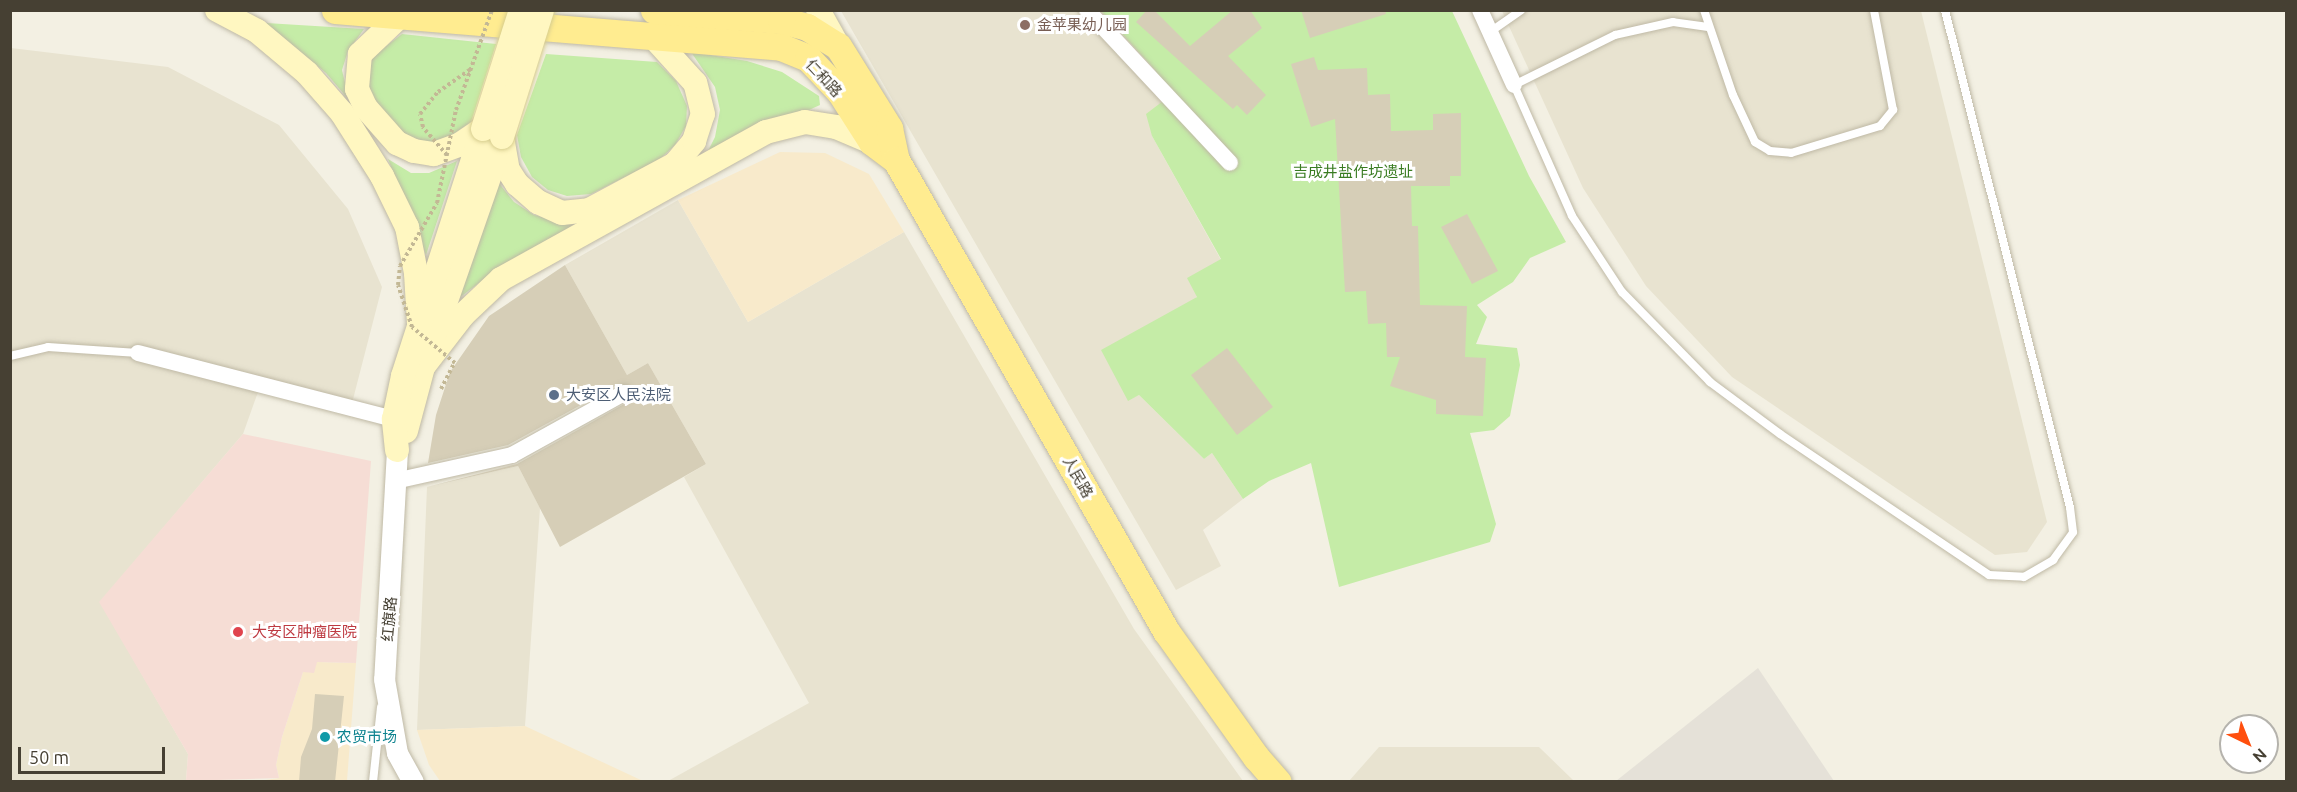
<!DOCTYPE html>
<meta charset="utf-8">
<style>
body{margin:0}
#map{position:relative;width:2297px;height:792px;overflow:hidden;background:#f3f0e3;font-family:Ubuntu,"Noto Sans SC",sans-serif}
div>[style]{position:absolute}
.residential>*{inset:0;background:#e8e3d0}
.commercial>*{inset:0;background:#f8eacb}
.industrial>*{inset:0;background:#e5e1d8}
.medical>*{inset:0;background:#f6ddd5}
.green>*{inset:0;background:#c5eca7}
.building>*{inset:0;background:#d6ceb7}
.path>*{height:4px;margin-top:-2px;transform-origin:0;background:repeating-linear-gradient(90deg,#c3b895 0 3px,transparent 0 6px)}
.roads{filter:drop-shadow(0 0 2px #bfb9a5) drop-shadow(0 0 2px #bfb9a5)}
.service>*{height:8px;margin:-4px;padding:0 4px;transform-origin:4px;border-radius:4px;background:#fff}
.minor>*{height:16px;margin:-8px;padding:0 8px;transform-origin:8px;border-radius:8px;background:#fff}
.tertiary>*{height:21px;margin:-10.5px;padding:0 10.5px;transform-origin:10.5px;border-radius:10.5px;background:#fff}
.secondary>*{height:24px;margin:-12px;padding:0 12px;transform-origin:12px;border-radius:12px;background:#fff7c1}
.primary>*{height:27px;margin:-13.5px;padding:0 13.5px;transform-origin:13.5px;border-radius:13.5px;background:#ffec90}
.path-bridge>*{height:4px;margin-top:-2px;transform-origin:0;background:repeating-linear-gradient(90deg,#c3b895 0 3px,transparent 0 6px)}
.bridges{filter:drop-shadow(0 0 2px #d7cd8e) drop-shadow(0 0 2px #d7cd8e)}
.secondary-bridge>*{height:24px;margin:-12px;padding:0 12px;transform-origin:12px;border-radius:12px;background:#fff7c1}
.dots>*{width:16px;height:16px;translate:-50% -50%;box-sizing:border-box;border:3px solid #fff;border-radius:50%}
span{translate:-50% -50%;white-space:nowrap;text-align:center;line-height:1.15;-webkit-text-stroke:6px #fff;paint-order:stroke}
.education-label{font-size:15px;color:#785e54}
.left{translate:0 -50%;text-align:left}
.street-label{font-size:15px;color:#464033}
.park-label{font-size:15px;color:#397c21}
.service-label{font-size:15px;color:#4e5e75}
.health-label{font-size:15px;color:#be3a42}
.culture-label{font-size:15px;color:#0d838f}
.frame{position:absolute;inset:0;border:12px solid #464033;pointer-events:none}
.north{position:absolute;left:2219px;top:714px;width:60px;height:60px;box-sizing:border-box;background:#fff;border:2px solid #b5b3ad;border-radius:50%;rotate:137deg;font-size:16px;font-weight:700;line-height:24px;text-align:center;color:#464033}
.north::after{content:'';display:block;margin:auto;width:21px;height:27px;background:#ff4f0e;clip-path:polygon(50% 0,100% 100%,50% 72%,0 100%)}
.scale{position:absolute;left:18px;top:747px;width:147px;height:27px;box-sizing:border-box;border:3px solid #464033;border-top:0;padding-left:8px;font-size:18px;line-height:21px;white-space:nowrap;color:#464033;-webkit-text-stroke:4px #fff;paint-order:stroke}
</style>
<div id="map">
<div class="residential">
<i style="clip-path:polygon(841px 11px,1101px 11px,1155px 70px,1167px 98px,1152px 136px,1221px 260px,1128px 400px,1139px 395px,1204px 459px,1212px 453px,1243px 499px,1203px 530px,1221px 566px,1176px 590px)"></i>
<i style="clip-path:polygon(1502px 11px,1921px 11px,2047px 522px,2027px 552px,1995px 555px,1732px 377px,1646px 286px,1583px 188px)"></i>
<i style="clip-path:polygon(11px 48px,168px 67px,279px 125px,348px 209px,382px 287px,351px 407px,263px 378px,243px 434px,100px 602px,188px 754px,186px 781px,11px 782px)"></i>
<i style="clip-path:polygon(678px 200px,748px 322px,904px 232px,1134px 629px,1243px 781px,668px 781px,809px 703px,684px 477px,706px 464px,648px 363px,627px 375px,565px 265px)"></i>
<i style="clip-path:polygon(518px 466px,540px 508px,525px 726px,417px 730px,427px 487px)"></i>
<i style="clip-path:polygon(1379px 747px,1539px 747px,1574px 781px,1349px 781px)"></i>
</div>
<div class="commercial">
<i style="clip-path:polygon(780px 152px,825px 153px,869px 174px,904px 232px,748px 322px,678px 200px)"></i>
<i style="clip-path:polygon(316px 662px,356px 663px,347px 781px,253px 782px,279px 778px,276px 765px,282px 737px,303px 672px)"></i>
<i style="clip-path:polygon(525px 726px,643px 781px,440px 781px,429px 765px,417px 730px)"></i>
</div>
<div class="industrial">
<i style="clip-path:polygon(1758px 668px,1834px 781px,1616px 781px)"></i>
</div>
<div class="medical">
<i style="clip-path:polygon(243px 434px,371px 461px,356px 663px,317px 662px,314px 673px,303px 672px,282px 737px,276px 765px,279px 778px,186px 781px,188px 754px,99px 602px)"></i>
</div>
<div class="green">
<i style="clip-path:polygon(1101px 11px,1452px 11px,1529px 176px,1566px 242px,1530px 258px,1513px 282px,1477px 305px,1487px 317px,1476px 344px,1517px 348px,1520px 365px,1510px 416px,1494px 430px,1470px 433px,1496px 524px,1490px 542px,1339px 587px,1311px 463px,1269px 481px,1243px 499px,1212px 453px,1204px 459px,1139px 395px,1128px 401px,1101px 350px,1197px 297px,1187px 278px,1221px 259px,1152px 136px,1146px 114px,1167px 98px,1166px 89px,1155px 70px)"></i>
<i style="clip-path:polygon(266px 23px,364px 29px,348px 51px,342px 70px,349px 100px,326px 73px)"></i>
<i style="clip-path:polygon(402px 34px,496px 44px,471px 122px,439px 144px,408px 140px,387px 120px,370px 93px,367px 74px,373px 56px)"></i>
<i style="clip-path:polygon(691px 52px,747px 61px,782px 72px,819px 96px,820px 105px,705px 157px,715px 137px,720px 110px,715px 87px)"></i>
<i style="clip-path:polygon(546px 54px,657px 62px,676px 81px,687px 106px,686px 126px,675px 145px,659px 160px,591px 194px,567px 196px,548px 190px,532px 177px,521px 157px,517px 135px)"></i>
<i style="clip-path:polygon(388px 159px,411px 173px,429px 173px,457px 161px,426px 255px)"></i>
<i style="clip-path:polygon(498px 182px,514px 202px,534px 215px,577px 225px,500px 267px,459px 298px)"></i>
</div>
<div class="building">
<i style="clip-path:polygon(1147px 10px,1154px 10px,1190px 46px,1233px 10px,1250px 10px,1262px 28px,1228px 56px,1266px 95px,1247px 115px,1237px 105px,1233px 109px,1136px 22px)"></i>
<i style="clip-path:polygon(1301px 10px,1385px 10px,1386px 14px,1310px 38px)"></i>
<i style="clip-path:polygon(1314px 57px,1318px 70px,1367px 68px,1368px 95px,1390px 94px,1391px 131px,1433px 130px,1433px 114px,1461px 113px,1461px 176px,1450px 176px,1450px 186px,1411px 186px,1412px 226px,1418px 226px,1420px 305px,1467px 306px,1465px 357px,1486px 358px,1483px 416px,1436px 414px,1436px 400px,1390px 386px,1400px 357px,1387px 357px,1386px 323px,1368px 324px,1366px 291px,1345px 292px,1335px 119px,1311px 127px,1291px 64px)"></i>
<i style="clip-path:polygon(1467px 214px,1498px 271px,1472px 284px,1441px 227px)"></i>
<i style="clip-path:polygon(565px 265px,627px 375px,648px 363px,706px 464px,560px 547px,518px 466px,427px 487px,517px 464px,633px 399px,633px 387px,619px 384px,508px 445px,428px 463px,436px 415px,450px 372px,489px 316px)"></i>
<i style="clip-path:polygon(1227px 348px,1273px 407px,1237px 435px,1191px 375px)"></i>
<i style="clip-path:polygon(315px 694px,344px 696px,335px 782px,299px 782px,301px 757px,312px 729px)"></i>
</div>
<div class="path">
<i style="left:441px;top:389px;width:28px;rotate:-63deg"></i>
</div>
<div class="roads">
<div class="service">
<i style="left:1704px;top:10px;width:90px;rotate:71.2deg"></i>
<i style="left:1733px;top:95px;width:52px;rotate:64.9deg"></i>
<i style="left:1755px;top:142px;width:17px;rotate:31deg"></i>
<i style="left:1770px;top:151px;width:21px;rotate:5deg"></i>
<i style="left:1791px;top:153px;width:93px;rotate:-16.9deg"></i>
<i style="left:1880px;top:126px;width:21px;rotate:-51deg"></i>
<i style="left:1893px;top:110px;width:102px;rotate:-100.8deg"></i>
<i style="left:1708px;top:27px;width:35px;rotate:-172deg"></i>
<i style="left:1673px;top:22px;width:59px;rotate:167.4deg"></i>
<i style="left:1615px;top:35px;width:113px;rotate:153.7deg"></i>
<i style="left:1514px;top:85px;width:143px;rotate:66.1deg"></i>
<i style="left:1572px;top:216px;width:91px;rotate:56.7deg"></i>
<i style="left:1622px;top:292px;width:126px;rotate:45.6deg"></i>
<i style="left:1710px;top:382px;width:87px;rotate:36.6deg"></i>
<i style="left:1780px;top:434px;width:252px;rotate:34deg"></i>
<i style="left:1989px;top:575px;width:35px;rotate:3deg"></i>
<i style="left:2024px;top:577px;width:34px;rotate:-30deg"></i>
<i style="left:2053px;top:560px;width:34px;rotate:-54deg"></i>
<i style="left:2073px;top:532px;width:25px;rotate:-97deg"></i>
<i style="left:2070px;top:507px;width:512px;rotate:-104.12deg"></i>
<i style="left:1490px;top:32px;width:38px;rotate:-35deg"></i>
<i style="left:10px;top:356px;width:39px;rotate:-13deg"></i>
<i style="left:48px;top:347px;width:90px;rotate:3.8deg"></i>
<i style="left:373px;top:782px;width:75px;rotate:-83.9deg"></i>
</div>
<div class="minor">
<i style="left:1087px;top:10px;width:209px;rotate:46.9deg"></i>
<i style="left:1480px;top:10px;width:82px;rotate:65.6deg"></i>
<i style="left:138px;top:353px;width:264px;rotate:14.5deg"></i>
<i style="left:395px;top:481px;width:120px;rotate:-12.5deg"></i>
<i style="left:512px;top:455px;width:128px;rotate:-29deg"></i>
</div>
<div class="tertiary">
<i style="left:397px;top:450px;width:229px;rotate:93.2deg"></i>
<i style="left:384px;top:679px;width:75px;rotate:80deg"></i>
<i style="left:397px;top:753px;width:33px;rotate:61deg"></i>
</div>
<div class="secondary">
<i style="left:217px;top:10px;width:45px;rotate:27.7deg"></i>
<i style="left:257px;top:31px;width:65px;rotate:40deg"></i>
<i style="left:307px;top:73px;width:53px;rotate:48.8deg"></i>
<i style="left:342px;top:113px;width:75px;rotate:57.6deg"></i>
<i style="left:382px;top:176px;width:57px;rotate:63.9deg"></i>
<i style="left:407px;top:227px;width:47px;rotate:78.9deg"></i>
<i style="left:416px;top:273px;width:51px;rotate:86.6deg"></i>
<i style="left:818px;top:10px;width:41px;rotate:60.9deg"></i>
<i style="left:399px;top:17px;width:54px;rotate:136.5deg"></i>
<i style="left:360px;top:54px;width:35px;rotate:95deg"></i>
<i style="left:357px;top:89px;width:21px;rotate:65deg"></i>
<i style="left:366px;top:108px;width:47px;rotate:48.5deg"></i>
<i style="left:397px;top:143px;width:19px;rotate:25deg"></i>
<i style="left:414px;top:151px;width:20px;rotate:9deg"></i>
<i style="left:434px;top:154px;width:27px;rotate:-20deg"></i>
<i style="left:459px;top:145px;width:29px;rotate:-34deg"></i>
<i style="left:502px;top:137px;width:34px;rotate:80deg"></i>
<i style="left:508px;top:170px;width:17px;rotate:57deg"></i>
<i style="left:517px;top:184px;width:28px;rotate:41deg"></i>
<i style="left:538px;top:202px;width:26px;rotate:25deg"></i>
<i style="left:562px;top:213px;width:27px;rotate:-6deg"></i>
<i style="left:589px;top:210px;width:98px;rotate:-28.1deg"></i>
<i style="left:675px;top:164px;width:30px;rotate:-50deg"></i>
<i style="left:694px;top:141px;width:28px;rotate:-72deg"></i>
<i style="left:703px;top:114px;width:32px;rotate:-104deg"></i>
<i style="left:695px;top:83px;width:58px;rotate:-132.2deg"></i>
<i style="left:423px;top:367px;width:66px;rotate:-52.4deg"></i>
<i style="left:463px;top:315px;width:52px;rotate:-43.5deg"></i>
<i style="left:501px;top:279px;width:303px;rotate:-29deg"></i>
<i style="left:766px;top:132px;width:40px;rotate:-14.4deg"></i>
<i style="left:805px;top:122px;width:31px;rotate:9deg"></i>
<i style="left:836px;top:127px;width:39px;rotate:23deg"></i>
<i style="left:406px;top:431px;width:66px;rotate:-75.1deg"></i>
<i style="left:423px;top:367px;width:240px;rotate:-70.8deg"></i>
<i style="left:397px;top:450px;width:31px;rotate:-96deg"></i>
<i style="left:394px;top:419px;width:44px;rotate:-78.2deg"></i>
<i style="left:403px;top:376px;width:260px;rotate:-72.1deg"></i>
</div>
<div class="primary">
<i style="left:335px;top:10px;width:448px;rotate:4.7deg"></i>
<i style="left:781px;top:47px;width:29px;rotate:22deg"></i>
<i style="left:808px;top:58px;width:47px;rotate:46.7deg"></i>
<i style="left:840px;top:92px;width:59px;rotate:57.4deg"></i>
<i style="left:872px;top:142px;width:30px;rotate:37deg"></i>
<i style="left:654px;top:10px;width:127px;rotate:4.5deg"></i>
<i style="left:781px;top:20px;width:27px;rotate:15deg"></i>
<i style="left:807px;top:27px;width:36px;rotate:32deg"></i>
<i style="left:838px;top:46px;width:97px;rotate:58.1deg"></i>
<i style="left:889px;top:128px;width:33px;rotate:78deg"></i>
<i style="left:896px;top:160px;width:543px;rotate:60.18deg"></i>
<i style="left:1166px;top:631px;width:155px;rotate:54.5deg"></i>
<i style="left:1256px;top:757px;width:33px;rotate:49deg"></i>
</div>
</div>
<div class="path-bridge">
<i style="left:447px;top:155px;width:37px;rotate:-131deg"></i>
<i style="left:423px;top:127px;width:13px;rotate:-103deg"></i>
<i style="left:420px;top:114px;width:28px;rotate:-51deg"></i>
<i style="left:438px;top:92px;width:39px;rotate:-35deg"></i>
<i style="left:455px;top:363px;width:56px;rotate:-140.1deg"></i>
<i style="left:412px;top:327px;width:44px;rotate:-108.4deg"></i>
<i style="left:398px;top:285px;width:19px;rotate:-84deg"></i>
<i style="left:400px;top:266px;width:73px;rotate:-59.6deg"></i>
<i style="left:437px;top:203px;width:95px;rotate:-78.5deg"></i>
<i style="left:456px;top:110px;width:106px;rotate:-70.2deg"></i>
</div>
<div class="bridges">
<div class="secondary-bridge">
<i style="left:483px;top:129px;width:125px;rotate:-72.3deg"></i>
<i style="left:502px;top:137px;width:133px;rotate:-72.5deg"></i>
</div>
</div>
<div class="dots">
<i style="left:1025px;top:25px;background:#8d6e63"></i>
<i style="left:554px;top:395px;background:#5c6f8a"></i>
<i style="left:238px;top:632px;background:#e0444e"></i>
<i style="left:325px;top:737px;background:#0f9aa8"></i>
</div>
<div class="education-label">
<span class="left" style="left:1037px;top:25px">金苹果幼儿园</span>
</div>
<div class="street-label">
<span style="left:824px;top:78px;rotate:47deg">仁和路</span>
<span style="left:1078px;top:477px;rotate:60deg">人民路</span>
<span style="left:389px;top:619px;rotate:-85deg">红旗路</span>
</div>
<div class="park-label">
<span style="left:1353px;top:172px">吉成井盐作坊遗址</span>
</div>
<div class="service-label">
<span class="left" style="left:566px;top:395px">大安区人民法院</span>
</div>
<div class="health-label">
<span class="left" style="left:252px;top:632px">大安区肿瘤医院</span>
</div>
<div class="culture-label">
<span class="left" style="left:337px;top:737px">农贸市场</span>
</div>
<div class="frame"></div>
<div class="north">N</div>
<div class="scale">50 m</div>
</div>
